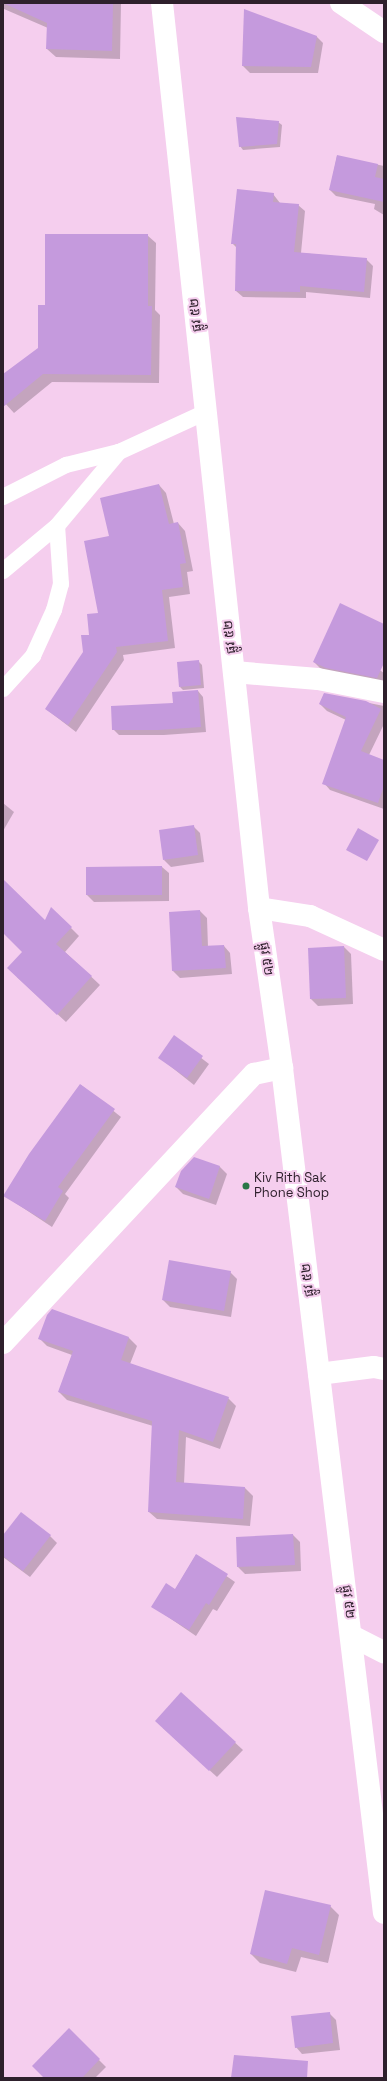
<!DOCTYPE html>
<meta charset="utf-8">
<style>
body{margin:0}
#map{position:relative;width:387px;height:2081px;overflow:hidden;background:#f5ceee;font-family:"Space Grotesk","Noto Sans Khmer",sans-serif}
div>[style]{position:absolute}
.shadow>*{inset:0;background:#0003}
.building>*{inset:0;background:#c59add}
.service>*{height:16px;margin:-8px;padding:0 8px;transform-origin:8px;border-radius:8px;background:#fff}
.minor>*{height:22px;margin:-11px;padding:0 11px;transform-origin:11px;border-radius:11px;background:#fff}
.tertiary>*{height:22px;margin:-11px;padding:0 11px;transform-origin:11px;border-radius:11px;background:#fff}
.dots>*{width:11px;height:11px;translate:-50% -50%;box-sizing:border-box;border:2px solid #f5ceee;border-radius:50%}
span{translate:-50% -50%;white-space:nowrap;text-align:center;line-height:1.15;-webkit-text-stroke:4px #f5ceee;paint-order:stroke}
.street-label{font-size:13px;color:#2e202c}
.poi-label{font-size:13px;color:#2e202c}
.left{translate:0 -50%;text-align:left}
.frame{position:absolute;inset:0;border:4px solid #2e202c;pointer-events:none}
</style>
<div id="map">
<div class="shadow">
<i style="clip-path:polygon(3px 3px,121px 3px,120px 59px,56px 57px,47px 49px,48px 28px,4px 9px)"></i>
<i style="clip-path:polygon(316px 36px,323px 43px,318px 73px,250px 73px,243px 66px)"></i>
<i style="clip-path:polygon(278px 122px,282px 125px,280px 147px,243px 150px,240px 146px)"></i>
<i style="clip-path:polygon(337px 156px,384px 166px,384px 215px,374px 209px,375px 204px,336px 196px,330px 190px)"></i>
<i style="clip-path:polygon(273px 194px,280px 203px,298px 205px,305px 211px,301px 253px,366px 259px,373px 266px,370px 298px,306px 292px,306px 298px,243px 297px,236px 291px,237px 248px,232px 243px)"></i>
<i style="clip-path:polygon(147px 235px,156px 243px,155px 310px,160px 315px,159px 383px,52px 382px,14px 413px,3px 401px,3px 375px,39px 349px,46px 306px)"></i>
<i style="clip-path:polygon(159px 485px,166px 493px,174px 524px,178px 523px,185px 531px,193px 571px,187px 572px,190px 594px,169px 597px,175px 648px,123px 655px,124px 660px,76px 732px,46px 709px,84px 652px,99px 614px,110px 536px)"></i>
<i style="clip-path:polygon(384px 626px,384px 644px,372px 665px,384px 673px,384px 686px,323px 671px,314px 662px)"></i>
<i style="clip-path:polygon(198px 661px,202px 665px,204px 688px,183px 690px,180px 687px)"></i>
<i style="clip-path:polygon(198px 691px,203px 697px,206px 732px,164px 735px,119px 735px,113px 729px,174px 704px)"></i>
<i style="clip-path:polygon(324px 694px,384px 706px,384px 724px,369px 755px,384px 761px,384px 809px,330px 790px,324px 783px,346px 720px,327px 711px,320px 704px)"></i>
<i style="clip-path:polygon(3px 803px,14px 812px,3px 831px)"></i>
<i style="clip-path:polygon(193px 826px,200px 833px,204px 862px,171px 867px,164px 860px)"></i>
<i style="clip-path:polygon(162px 867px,169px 873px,169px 901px,94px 902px,87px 895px)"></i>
<i style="clip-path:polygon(3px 901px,46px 922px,71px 928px,79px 936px,65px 952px,100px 985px,66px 1022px,17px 977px,23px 952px,3px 932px)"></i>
<i style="clip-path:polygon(200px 911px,207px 918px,208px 947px,224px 946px,230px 953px,232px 974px,180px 978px,173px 971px,170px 913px)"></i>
<i style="clip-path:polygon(344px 947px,351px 954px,353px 1004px,318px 1006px,311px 999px)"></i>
<i style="clip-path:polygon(174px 1037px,209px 1064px,194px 1085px,160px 1058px)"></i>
<i style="clip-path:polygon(81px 1085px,121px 1117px,65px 1194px,69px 1198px,52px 1227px,5px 1196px)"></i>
<i style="clip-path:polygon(194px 1158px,220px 1167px,227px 1174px,216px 1205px,183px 1194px,176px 1187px)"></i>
<i style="clip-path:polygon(230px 1272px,237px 1279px,231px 1317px,170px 1307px,163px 1300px)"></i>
<i style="clip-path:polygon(52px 1310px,129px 1338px,137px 1346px,130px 1364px,228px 1398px,236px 1406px,220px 1449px,186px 1437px,184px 1484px,245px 1488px,253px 1496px,250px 1526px,157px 1519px,149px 1512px,153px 1426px,67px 1400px,59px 1392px,72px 1355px,47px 1346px,39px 1338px)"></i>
<i style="clip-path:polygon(293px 1535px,300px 1542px,301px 1571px,245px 1574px,238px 1567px)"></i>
<i style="clip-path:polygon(3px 1536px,50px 1536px,57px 1543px,30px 1577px,3px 1557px)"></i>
<i style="clip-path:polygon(196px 1555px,235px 1582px,217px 1611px,213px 1609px,196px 1636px,152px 1606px,175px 1590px)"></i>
<i style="clip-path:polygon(181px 1693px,243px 1750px,217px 1777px,163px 1728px)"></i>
<i style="clip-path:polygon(330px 1906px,339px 1915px,328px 1963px,301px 1957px,296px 1972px,260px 1963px,251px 1954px)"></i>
<i style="clip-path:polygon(329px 2013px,336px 2020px,340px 2050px,302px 2054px,296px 2047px)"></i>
<i style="clip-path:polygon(69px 2030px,106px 2067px,95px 2078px,45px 2078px)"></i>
</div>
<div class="building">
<i style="clip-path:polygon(3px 3px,113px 3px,112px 51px,46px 49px,47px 23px)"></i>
<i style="clip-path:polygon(244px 9px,317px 36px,311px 67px,242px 66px)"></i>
<i style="clip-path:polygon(236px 117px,279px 121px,277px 144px,239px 147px)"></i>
<i style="clip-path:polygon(337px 155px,378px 164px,375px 177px,384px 179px,384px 202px,329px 190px)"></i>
<i style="clip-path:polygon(237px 189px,274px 193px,273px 202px,299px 204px,294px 252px,367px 258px,364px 292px,300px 286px,300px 292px,235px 291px,236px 244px,231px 244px)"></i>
<i style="clip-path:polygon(45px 234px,148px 234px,148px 306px,152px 306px,151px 375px,43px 374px,3px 407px,3px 374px,38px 348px,38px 305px,45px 305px)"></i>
<i style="clip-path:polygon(159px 484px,169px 524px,178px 522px,186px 563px,180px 564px,183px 587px,162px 590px,168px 641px,116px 647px,117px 652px,68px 725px,45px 709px,83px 652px,81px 635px,89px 635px,87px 614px,98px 613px,84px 541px,109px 536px,100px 498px)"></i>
<i style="clip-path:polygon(340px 603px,384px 624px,384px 663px,377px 678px,326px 668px,313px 662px)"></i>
<i style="clip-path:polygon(199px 660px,201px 685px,179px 687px,177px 662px)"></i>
<i style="clip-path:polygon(198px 690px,201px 727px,158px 730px,112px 730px,111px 706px,173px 703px,172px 692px)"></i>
<i style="clip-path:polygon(324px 693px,366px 701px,381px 709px,361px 751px,384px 760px,384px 786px,378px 803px,322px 784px,346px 717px,319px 704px)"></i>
<i style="clip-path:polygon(194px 825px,198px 855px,163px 860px,159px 830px)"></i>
<i style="clip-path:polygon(358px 828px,379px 840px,367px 861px,346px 850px)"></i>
<i style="clip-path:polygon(162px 866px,162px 895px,86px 895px,86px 867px)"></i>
<i style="clip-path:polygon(3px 879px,45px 920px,51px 907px,72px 927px,56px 944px,92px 976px,57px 1015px,7px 968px,22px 952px,3px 933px)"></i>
<i style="clip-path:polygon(200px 910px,202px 946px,224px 945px,226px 968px,172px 971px,169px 912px)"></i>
<i style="clip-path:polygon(344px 946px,346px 998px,310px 999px,308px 948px)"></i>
<i style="clip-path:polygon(174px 1035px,203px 1056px,187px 1078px,158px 1058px)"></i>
<i style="clip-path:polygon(80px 1084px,115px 1109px,58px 1187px,63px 1191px,45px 1221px,3px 1196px,29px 1154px)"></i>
<i style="clip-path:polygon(194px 1157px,220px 1166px,209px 1199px,175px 1187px,181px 1171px)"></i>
<i style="clip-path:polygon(169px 1260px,231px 1271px,224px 1311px,162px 1300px)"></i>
<i style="clip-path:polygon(52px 1309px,129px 1337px,121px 1360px,229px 1397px,213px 1442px,179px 1430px,176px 1482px,245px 1487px,243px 1519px,148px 1512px,152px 1421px,58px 1392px,73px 1351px,38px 1339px,47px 1315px)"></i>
<i style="clip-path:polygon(21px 1512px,51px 1535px,23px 1571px,3px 1556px,3px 1535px)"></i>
<i style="clip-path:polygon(293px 1534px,295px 1565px,237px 1567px,236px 1537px)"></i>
<i style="clip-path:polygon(196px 1554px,228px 1574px,209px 1605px,206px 1603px,189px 1630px,151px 1607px,166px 1583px,175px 1589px)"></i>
<i style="clip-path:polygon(181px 1692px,236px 1742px,209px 1771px,155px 1721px)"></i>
<i style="clip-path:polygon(265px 1890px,331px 1905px,319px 1955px,292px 1948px,287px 1964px,250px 1954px)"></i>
<i style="clip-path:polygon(330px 2012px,333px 2043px,295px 2048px,291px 2016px)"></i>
<i style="clip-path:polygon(69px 2028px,100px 2059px,82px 2078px,44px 2078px,32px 2066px)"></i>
<i style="clip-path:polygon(234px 2055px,308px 2061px,307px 2078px,231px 2078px)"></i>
</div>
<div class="service">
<i style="left:3px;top:497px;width:71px;rotate:-26.9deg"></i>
<i style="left:66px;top:465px;width:55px;rotate:-13.8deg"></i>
<i style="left:119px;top:452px;width:96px;rotate:-24.7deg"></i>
<i style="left:3px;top:571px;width:70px;rotate:-39.8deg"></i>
<i style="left:57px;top:526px;width:97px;rotate:-50deg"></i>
<i style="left:3px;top:689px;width:45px;rotate:-47.7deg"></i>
<i style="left:33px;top:656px;width:51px;rotate:-65.5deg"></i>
<i style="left:54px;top:610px;width:27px;rotate:-75deg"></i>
<i style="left:61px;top:584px;width:58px;rotate:-93.9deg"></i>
</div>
<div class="minor">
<i style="left:341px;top:3px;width:52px;rotate:34deg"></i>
<i style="left:234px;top:672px;width:84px;rotate:4.8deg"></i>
<i style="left:318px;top:679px;width:67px;rotate:11.1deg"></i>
<i style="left:259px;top:908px;width:52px;rotate:8.9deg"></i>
<i style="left:310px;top:916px;width:81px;rotate:24.7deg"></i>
<i style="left:3px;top:1343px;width:368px;rotate:-47deg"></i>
<i style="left:254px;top:1074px;width:29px;rotate:-12deg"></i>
<i style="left:319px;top:1374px;width:55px;rotate:-7.3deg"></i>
<i style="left:374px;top:1367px;width:10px;rotate:11deg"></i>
<i style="left:352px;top:1636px;width:36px;rotate:27deg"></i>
</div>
<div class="tertiary">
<i style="left:162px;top:3px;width:910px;rotate:83.88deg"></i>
<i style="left:259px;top:908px;width:162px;rotate:81.8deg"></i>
<i style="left:282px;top:1068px;width:851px;rotate:83.12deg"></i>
</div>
<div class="dots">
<i style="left:246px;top:1186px;background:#297747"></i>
</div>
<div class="street-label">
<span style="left:196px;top:315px;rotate:-96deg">ផ្លូវ ៥២</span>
<span style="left:230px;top:637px;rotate:-96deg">ផ្លូវ ៥២</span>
<span style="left:266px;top:959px;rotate:82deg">ផ្លូវ ៥២</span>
<span style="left:308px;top:1280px;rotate:-97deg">ផ្លូវ ៥២</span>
<span style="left:348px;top:1602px;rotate:83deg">ផ្លូវ ៥២</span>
</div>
<div class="poi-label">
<span class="left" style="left:254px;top:1186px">Kiv Rith Sak<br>Phone Shop</span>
</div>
<div class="frame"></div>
</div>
